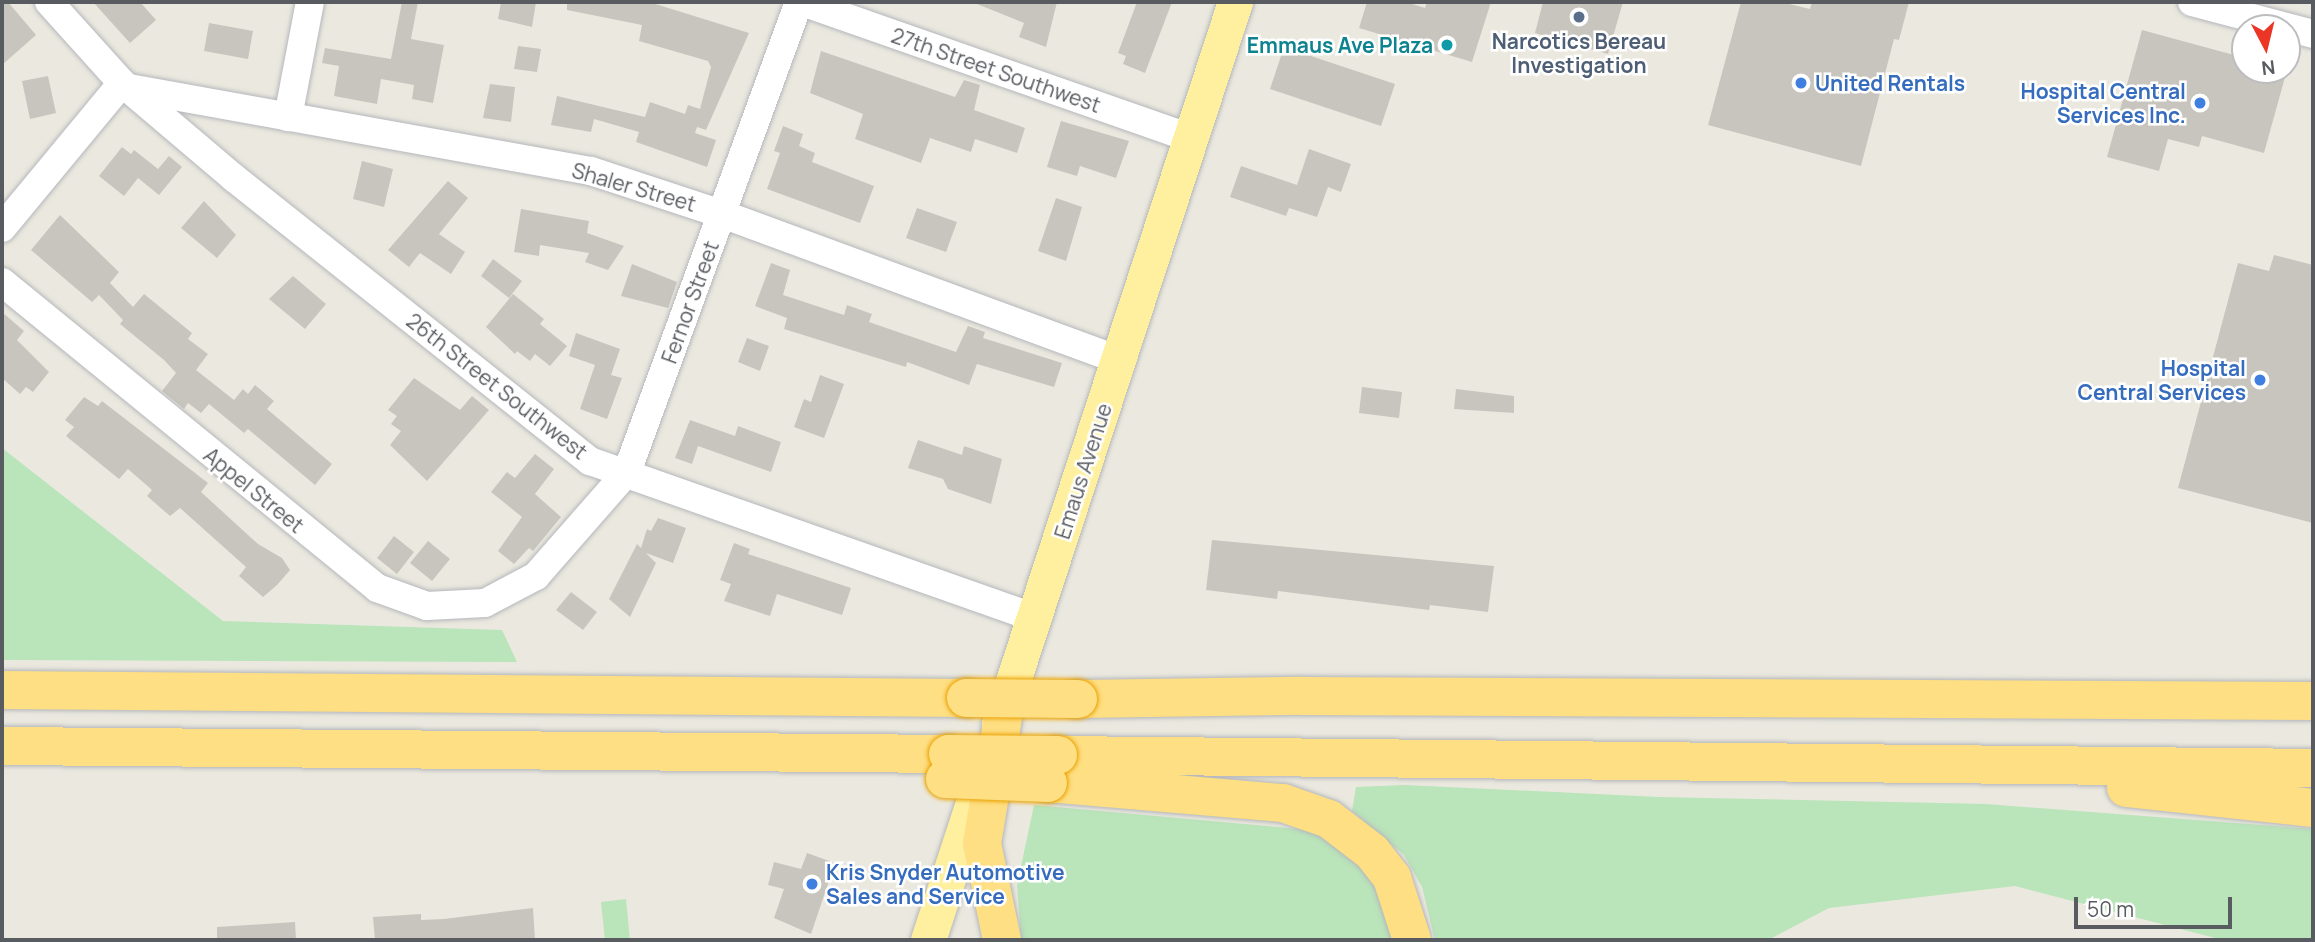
<!DOCTYPE html>
<style>
body{margin:0}
#map{position:relative;width:2315px;height:942px;overflow:hidden;background:#ebe9df;font-family:Manrope,sans-serif}
div>[style]{position:absolute}
.green>*{inset:0;background:#bae4ba}
.building>*{inset:0;background:#c8c5be}
.roads{filter:drop-shadow(0 0 2px #b5b7bc) drop-shadow(0 0 2px #b5b7bc)}
.minor>*{height:28px;margin:-14px;padding:0 14px;transform-origin:14px;border-radius:14px;background:#fff}
.major>*{height:35px;margin:-17.5px;padding:0 17.5px;transform-origin:17.5px;border-radius:17.5px;background:#fff0a0}
.highway>*{height:38px;margin:-19px;padding:0 19px;transform-origin:19px;border-radius:19px;background:#fedf83}
.bridges{filter:drop-shadow(0 0 2px #eaa200) drop-shadow(0 0 2px #eaa200)}
.highway-bridge>*{height:38px;margin:-19px;padding:0 19px;transform-origin:19px;border-radius:19px;background:#fedf83}
.dots>*{width:19px;height:19px;translate:-50% -50%;box-sizing:border-box;border:4px solid #fff;border-radius:50%}
span{translate:-50% -50%;white-space:nowrap;text-align:center;line-height:1.15;-webkit-text-stroke:5px #fff;paint-order:stroke}
.service-label{font-size:21px;color:#4e5e75;font-weight:700}
.culture-label{font-size:21px;color:#0d838f;font-weight:700}
.right{translate:-100% -50%;text-align:right}
.street-label{font-size:21px;color:#585b60}
.shop-label{font-size:21px;color:#366cbe;font-weight:700}
.left{translate:0 -50%;text-align:left}
.frame{position:absolute;inset:0;border:4px solid #585b60;pointer-events:none}
.north{position:absolute;left:2231px;top:14px;width:70px;height:70px;box-sizing:border-box;background:#fff;border:2px solid #bcbdbf;border-radius:50%;rotate:173deg;font-size:19px;font-weight:700;line-height:28px;text-align:center;color:#585b60}
.north::after{content:'';display:block;margin:auto;width:24px;height:32px;background:#eb3525;clip-path:polygon(50% 0,100% 100%,50% 72%,0 100%)}
.scale{position:absolute;left:2074px;top:897px;width:158px;height:32px;box-sizing:border-box;border:4px solid #585b60;border-top:0;padding-left:9px;font-size:21px;line-height:24px;white-space:nowrap;color:#585b60;-webkit-text-stroke:5px #fff;paint-order:stroke}
</style>
<div id="map">
<div class="green">
<i style="clip-path:polygon(2px 448px,223px 621px,502px 630px,517px 662px,2px 660px)"></i>
<i style="clip-path:polygon(1405px 785px,1659px 797px,1986px 804px,2313px 829px,2313px 940px,2223px 940px,2015px 886px,1829px 908px,1768px 940px,1435px 940px,1422px 887px,1404px 855px,1352px 811px,1356px 787px)"></i>
<i style="clip-path:polygon(1034px 805px,1311px 830px,1369px 863px,1404px 940px,1021px 940px,1017px 885px)"></i>
<i style="clip-path:polygon(626px 899px,630px 940px,605px 940px,601px 902px)"></i>
</div>
<div class="building">
<i style="clip-path:polygon(2px 2px,8px 2px,36px 35px,2px 65px)"></i>
<i style="clip-path:polygon(93px 2px,140px 2px,156px 20px,130px 43px)"></i>
<i style="clip-path:polygon(402px 2px,418px 2px,411px 39px,444px 45px,433px 103px,412px 99px,414px 85px,381px 79px,377px 104px,334px 96px,339px 66px,322px 63px,325px 48px,391px 59px)"></i>
<i style="clip-path:polygon(501px 2px,536px 2px,532px 27px,498px 19px)"></i>
<i style="clip-path:polygon(567px 2px,649px 2px,749px 33px,706px 130px,697px 127px,695px 133px,716px 140px,707px 167px,636px 142px,639px 132px,594px 119px,591px 132px,551px 125px,557px 96px,645px 117px,650px 102px,685px 114px,688px 105px,700px 109px,711px 67px,708px 61px,639px 41px,642px 25px,567px 10px)"></i>
<i style="clip-path:polygon(972px 2px,1057px 2px,1046px 47px,1019px 37px,1024px 23px)"></i>
<i style="clip-path:polygon(1137px 2px,1172px 2px,1145px 73px,1123px 64px,1126px 56px,1118px 53px)"></i>
<i style="clip-path:polygon(1367px 2px,1406px 2px,1425px 8px,1427px 2px,1491px 2px,1472px 62px,1359px 28px)"></i>
<i style="clip-path:polygon(1543px 2px,1623px 2px,1608px 54px,1535px 33px)"></i>
<i style="clip-path:polygon(1741px 2px,1781px 2px,1810px 9px,1812px 2px,1909px 2px,1899px 40px,1894px 39px,1861px 166px,1708px 125px)"></i>
<i style="clip-path:polygon(209px 23px,253px 31px,248px 59px,204px 51px)"></i>
<i style="clip-path:polygon(2142px 30px,2245px 58px,2245px 70px,2287px 70px,2264px 153px,2202px 136px,2199px 147px,2168px 139px,2159px 171px,2107px 157px)"></i>
<i style="clip-path:polygon(518px 46px,541px 49px,537px 72px,514px 69px)"></i>
<i style="clip-path:polygon(1284px 47px,1395px 84px,1381px 126px,1270px 89px)"></i>
<i style="clip-path:polygon(821px 51px,955px 97px,964px 80px,980px 85px,974px 110px,1025px 128px,1017px 153px,975px 139px,971px 152px,930px 138px,921px 163px,855px 139px,863px 114px,810px 93px)"></i>
<i style="clip-path:polygon(48px 76px,56px 113px,30px 119px,22px 81px)"></i>
<i style="clip-path:polygon(490px 84px,515px 87px,511px 122px,483px 118px)"></i>
<i style="clip-path:polygon(1061px 121px,1129px 141px,1116px 178px,1080px 166px,1077px 176px,1047px 167px)"></i>
<i style="clip-path:polygon(783px 126px,803px 134px,799px 146px,815px 153px,812px 162px,874px 186px,860px 223px,767px 189px,780px 153px,774px 151px)"></i>
<i style="clip-path:polygon(122px 147px,131px 154px,134px 150px,158px 169px,169px 156px,182px 167px,159px 195px,138px 178px,124px 196px,99px 176px)"></i>
<i style="clip-path:polygon(1309px 149px,1351px 164px,1341px 192px,1328px 187px,1317px 217px,1289px 208px,1286px 216px,1230px 197px,1241px 166px,1297px 185px)"></i>
<i style="clip-path:polygon(362px 161px,393px 169px,384px 207px,353px 199px)"></i>
<i style="clip-path:polygon(448px 181px,468px 198px,439px 234px,465px 252px,451px 274px,420px 253px,409px 267px,388px 250px)"></i>
<i style="clip-path:polygon(1056px 198px,1082px 207px,1066px 261px,1038px 251px)"></i>
<i style="clip-path:polygon(204px 201px,236px 235px,217px 258px,181px 228px)"></i>
<i style="clip-path:polygon(917px 208px,957px 222px,946px 252px,906px 238px)"></i>
<i style="clip-path:polygon(521px 209px,589px 221px,587px 233px,624px 246px,608px 270px,585px 262px,589px 253px,540px 245px,539px 256px,514px 252px)"></i>
<i style="clip-path:polygon(60px 215px,119px 272px,110px 283px,133px 307px,144px 294px,192px 333px,188px 339px,208px 354px,196px 370px,234px 400px,243px 389px,248px 394px,255px 385px,274px 401px,267px 409px,332px 464px,315px 485px,248px 429px,244px 433px,209px 404px,201px 413px,188px 403px,184px 409px,162px 391px,176px 373px,164px 360px,120px 324px,123px 320px,99px 295px,92px 302px,31px 250px)"></i>
<i style="clip-path:polygon(2274px 255px,2313px 265px,2313px 523px,2178px 488px,2238px 263px,2269px 271px)"></i>
<i style="clip-path:polygon(493px 259px,522px 281px,509px 298px,481px 276px)"></i>
<i style="clip-path:polygon(771px 263px,790px 270px,783px 295px,844px 315px,847px 305px,872px 314px,869px 322px,956px 352px,968px 326px,985px 332px,983px 338px,1062px 363px,1054px 387px,977px 364px,969px 385px,907px 362px,906px 367px,784px 329px,787px 318px,755px 306px)"></i>
<i style="clip-path:polygon(632px 264px,677px 282px,668px 308px,621px 296px)"></i>
<i style="clip-path:polygon(293px 276px,326px 304px,305px 329px,269px 299px)"></i>
<i style="clip-path:polygon(513px 294px,544px 319px,540px 324px,567px 346px,550px 366px,535px 354px,530px 361px,517px 351px,515px 354px,486px 327px)"></i>
<i style="clip-path:polygon(2px 312px,24px 331px,17px 340px,49px 372px,33px 392px,26px 387px,20px 394px,2px 378px)"></i>
<i style="clip-path:polygon(576px 333px,620px 349px,611px 375px,622px 378px,607px 419px,580px 409px,595px 365px,569px 356px)"></i>
<i style="clip-path:polygon(747px 338px,769px 346px,760px 371px,738px 362px)"></i>
<i style="clip-path:polygon(820px 375px,844px 384px,824px 438px,794px 427px,804px 399px,811px 402px)"></i>
<i style="clip-path:polygon(414px 378px,460px 410px,472px 396px,489px 410px,427px 481px,390px 445px,401px 431px,391px 424px,397px 416px,388px 410px)"></i>
<i style="clip-path:polygon(1362px 387px,1402px 392px,1399px 418px,1359px 413px)"></i>
<i style="clip-path:polygon(1456px 389px,1514px 396px,1514px 413px,1454px 409px)"></i>
<i style="clip-path:polygon(84px 397px,98px 406px,102px 401px,208px 483px,201px 492px,258px 544px,282px 558px,290px 570px,277px 585px,263px 597px,239px 576px,246px 567px,180px 508px,170px 516px,147px 496px,152px 490px,128px 469px,119px 479px,66px 436px,74px 427px,65px 420px)"></i>
<i style="clip-path:polygon(690px 420px,735px 436px,738px 426px,781px 442px,771px 472px,698px 446px,692px 464px,675px 458px)"></i>
<i style="clip-path:polygon(918px 440px,962px 455px,964px 446px,1002px 459px,991px 504px,948px 489px,943px 479px,908px 468px)"></i>
<i style="clip-path:polygon(535px 454px,554px 469px,535px 494px,561px 517px,533px 551px,529px 548px,514px 564px,498px 551px,522px 517px,491px 492px,507px 472px,515px 478px)"></i>
<i style="clip-path:polygon(658px 518px,686px 528px,673px 563px,646px 553px,656px 563px,630px 617px,609px 599px,637px 544px,641px 548px,647px 529px,651px 531px)"></i>
<i style="clip-path:polygon(394px 536px,414px 552px,397px 574px,377px 558px)"></i>
<i style="clip-path:polygon(1212px 540px,1494px 566px,1488px 612px,1430px 605px,1429px 610px,1278px 591px,1277px 599px,1206px 590px)"></i>
<i style="clip-path:polygon(428px 541px,450px 559px,432px 581px,410px 563px)"></i>
<i style="clip-path:polygon(734px 543px,750px 549px,748px 554px,851px 588px,842px 615px,777px 594px,770px 616px,724px 601px,731px 584px,720px 580px)"></i>
<i style="clip-path:polygon(571px 592px,597px 612px,583px 630px,556px 610px)"></i>
<i style="clip-path:polygon(807px 853px,835px 863px,811px 934px,774px 918px,784px 889px,768px 885px,774px 862px,801px 869px)"></i>
<i style="clip-path:polygon(533px 908px,535px 940px,375px 940px,373px 917px,421px 914px,421px 920px,444px 919px)"></i>
<i style="clip-path:polygon(295px 922px,296px 940px,217px 940px,217px 927px)"></i>
</div>
<div class="roads">
<div class="minor">
<i style="left:49px;top:2px;width:109px;rotate:48deg"></i>
<i style="left:122px;top:83px;width:147px;rotate:40.3deg"></i>
<i style="left:234px;top:178px;width:455px;rotate:38.5deg"></i>
<i style="left:590px;top:461px;width:472px;rotate:19.4deg"></i>
<i style="left:802px;top:2px;width:412px;rotate:19.3deg"></i>
<i style="left:2192px;top:2px;width:125px;rotate:14.8deg"></i>
<i style="left:129px;top:88px;width:469px;rotate:10.2deg"></i>
<i style="left:591px;top:171px;width:138px;rotate:18.2deg"></i>
<i style="left:722px;top:214px;width:423px;rotate:20.2deg"></i>
<i style="left:288px;top:117px;width:117px;rotate:-79.2deg"></i>
<i style="left:2px;top:228px;width:188px;rotate:-50.4deg"></i>
<i style="left:2px;top:282px;width:484px;rotate:39.2deg"></i>
<i style="left:377px;top:588px;width:53px;rotate:19.8deg"></i>
<i style="left:427px;top:606px;width:58px;rotate:-3deg"></i>
<i style="left:485px;top:603px;width:58px;rotate:-27.9deg"></i>
<i style="left:536px;top:576px;width:138px;rotate:-48.8deg"></i>
<i style="left:627px;top:472px;width:500px;rotate:-69.9deg"></i>
</div>
<div class="major">
<i style="left:999px;top:724px;width:760px;rotate:-71.9deg"></i>
<i style="left:928px;top:940px;width:164px;rotate:-71.9deg"></i>
</div>
<div class="highway">
<i style="left:2px;top:690px;width:964px;rotate:0.48deg"></i>
<i style="left:1078px;top:699px;width:225px;rotate:-0.8deg"></i>
<i style="left:1303px;top:696px;width:1010px;rotate:0.28deg"></i>
<i style="left:2px;top:746px;width:946px;rotate:0.48deg"></i>
<i style="left:1058px;top:755px;width:1255px;rotate:0.59deg"></i>
<i style="left:1048px;top:783px;width:236px;rotate:4.9deg"></i>
<i style="left:1283px;top:803px;width:49px;rotate:19.2deg"></i>
<i style="left:1329px;top:819px;width:54px;rotate:37.5deg"></i>
<i style="left:1372px;top:852px;width:33px;rotate:52deg"></i>
<i style="left:1392px;top:878px;width:65px;rotate:72.1deg"></i>
<i style="left:2126px;top:788px;width:188px;rotate:6.1deg"></i>
<i style="left:1002px;top:940px;width:99px;rotate:-101.7deg"></i>
<i style="left:982px;top:843px;width:139px;rotate:-80.5deg"></i>
</div>
</div>
<div class="bridges">
<div class="highway-bridge">
<i style="left:966px;top:698px;width:112px;rotate:0.5deg"></i>
<i style="left:948px;top:754px;width:110px;rotate:0.5deg"></i>
<i style="left:945px;top:779px;width:103px;rotate:2.2deg"></i>
</div>
</div>
<div class="dots">
<i style="left:1579px;top:17px;background:#5c6f8a"></i>
<i style="left:1447px;top:45px;background:#0f9aa8"></i>
<i style="left:1801px;top:83px;background:#3f7fe0"></i>
<i style="left:2200px;top:103px;background:#3f7fe0"></i>
<i style="left:2260px;top:380px;background:#3f7fe0"></i>
<i style="left:812px;top:884px;background:#3f7fe0"></i>
</div>
<div class="service-label">
<span style="left:1579px;top:53px">Narcotics Bereau<br>Investigation</span>
</div>
<div class="culture-label">
<span class="right" style="left:1433px;top:45px">Emmaus Ave Plaza</span>
</div>
<div class="street-label">
<span style="left:996px;top:70px;rotate:19deg">27th Street Southwest</span>
<span style="left:634px;top:187px;rotate:16deg">Shaler Street</span>
<span style="left:690px;top:302px;rotate:-70deg">Fernor Street</span>
<span style="left:497px;top:386px;rotate:38deg">26th Street Southwest</span>
<span style="left:1083px;top:471px;rotate:-72deg">Emaus Avenue</span>
<span style="left:254px;top:490px;rotate:39deg">Appel Street</span>
</div>
<div class="shop-label">
<span class="left" style="left:1815px;top:83px">United Rentals</span>
<span class="right" style="left:2186px;top:103px">Hospital Central<br>Services Inc.</span>
<span class="right" style="left:2246px;top:380px">Hospital<br>Central Services</span>
<span class="left" style="left:826px;top:884px">Kris Snyder Automotive<br>Sales and Service</span>
</div>
<div class="frame"></div>
<div class="north">N</div>
<div class="scale">50 m</div>
</div>
